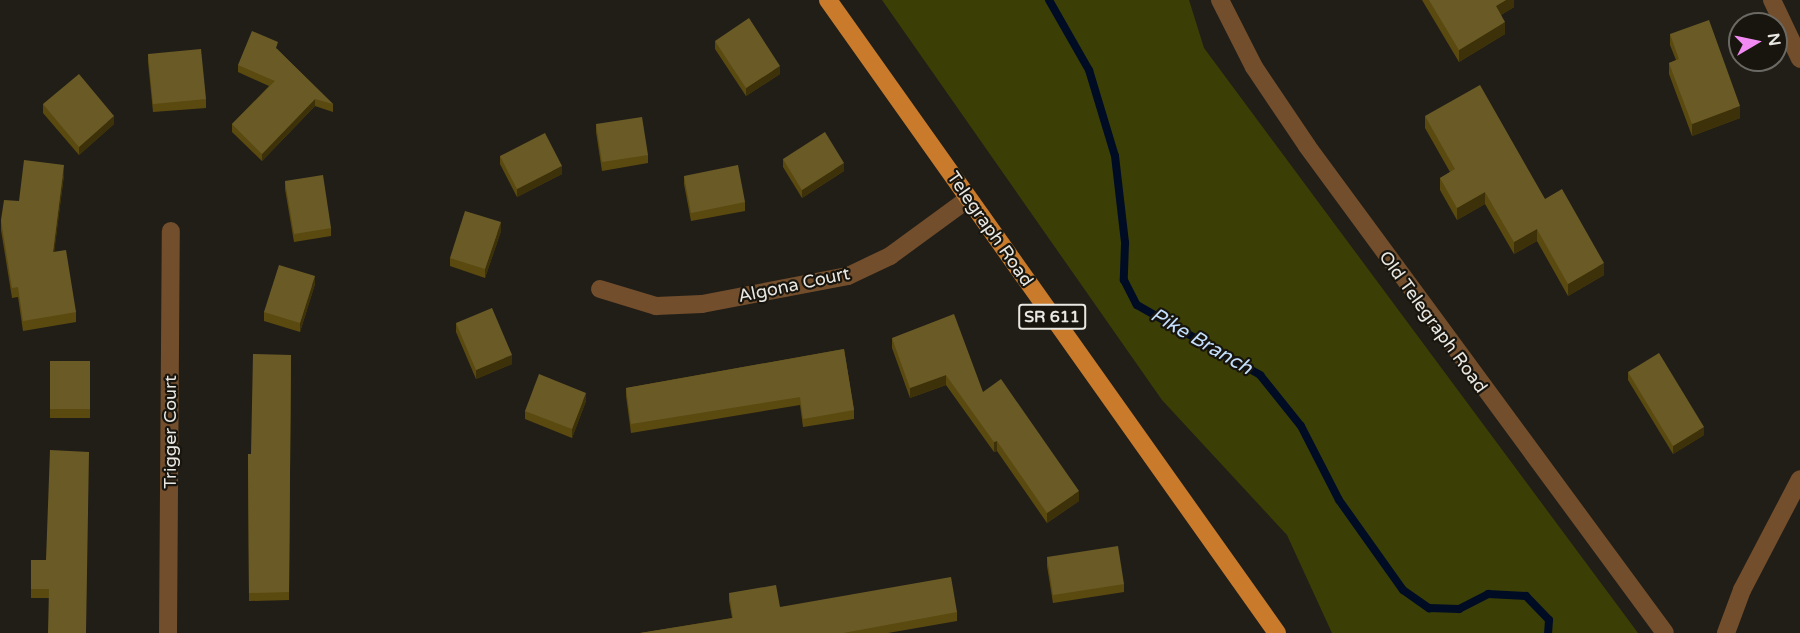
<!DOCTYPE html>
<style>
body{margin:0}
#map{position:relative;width:1800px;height:633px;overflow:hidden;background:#211e17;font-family:"Varela Round",sans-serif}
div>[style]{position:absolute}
.green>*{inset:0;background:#3c3f05}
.stream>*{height:8px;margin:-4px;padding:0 4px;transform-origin:4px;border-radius:4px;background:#000c24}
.street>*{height:18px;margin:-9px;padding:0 9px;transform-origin:9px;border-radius:9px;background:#734e2c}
.primary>*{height:18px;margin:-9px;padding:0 9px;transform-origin:9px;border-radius:9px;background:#c97b2b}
.wall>*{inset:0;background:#5b4a10}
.shaded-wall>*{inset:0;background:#3d3109}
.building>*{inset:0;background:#6a5b26}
span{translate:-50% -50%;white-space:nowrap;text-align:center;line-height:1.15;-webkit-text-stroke:4.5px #18150e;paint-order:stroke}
.shield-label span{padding:2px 4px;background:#18150e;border:2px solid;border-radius:4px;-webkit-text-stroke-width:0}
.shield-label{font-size:16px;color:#e8e7e2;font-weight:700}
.street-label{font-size:18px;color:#e8e7e2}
.water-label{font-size:20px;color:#c4dffd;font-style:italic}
.north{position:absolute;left:1728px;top:12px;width:60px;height:60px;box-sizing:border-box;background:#18150e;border:2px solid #6b6963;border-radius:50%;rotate:81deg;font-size:16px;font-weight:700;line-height:24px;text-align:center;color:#e8e7e2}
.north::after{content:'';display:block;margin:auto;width:21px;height:27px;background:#f28af3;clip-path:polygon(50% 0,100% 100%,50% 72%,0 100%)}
</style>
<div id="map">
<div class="green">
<i style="clip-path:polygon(882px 0,1189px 0,1204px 48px,1638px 633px,1332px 633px,1287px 535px,1162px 400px)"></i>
</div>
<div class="stream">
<i style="left:1049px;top:0;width:81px;rotate:60.3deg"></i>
<i style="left:1089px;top:70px;width:90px;rotate:73.2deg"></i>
<i style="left:1115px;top:156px;width:88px;rotate:83.4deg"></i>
<i style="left:1125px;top:243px;width:37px;rotate:92deg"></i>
<i style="left:1124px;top:280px;width:28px;rotate:63deg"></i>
<i style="left:1137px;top:305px;width:142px;rotate:29.6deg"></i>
<i style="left:1260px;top:375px;width:65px;rotate:51.2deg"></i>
<i style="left:1301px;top:426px;width:83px;rotate:62.8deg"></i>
<i style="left:1339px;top:500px;width:110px;rotate:54.6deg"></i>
<i style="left:1403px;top:590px;width:32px;rotate:35deg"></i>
<i style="left:1429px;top:608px;width:30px;rotate:2deg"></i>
<i style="left:1459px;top:609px;width:33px;rotate:-27deg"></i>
<i style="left:1488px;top:594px;width:38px;rotate:3deg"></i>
<i style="left:1526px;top:596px;width:33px;rotate:46deg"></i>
<i style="left:1549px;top:620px;width:13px;rotate:94deg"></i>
</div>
<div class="street">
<i style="left:1220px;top:0;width:75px;rotate:63.1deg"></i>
<i style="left:1254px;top:67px;width:95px;rotate:56.1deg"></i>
<i style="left:1307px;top:146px;width:604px;rotate:53.68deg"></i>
<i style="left:1772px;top:0;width:65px;rotate:64.6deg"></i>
<i style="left:600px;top:289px;width:59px;rotate:16.9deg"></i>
<i style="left:656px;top:306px;width:46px;rotate:-2.5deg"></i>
<i style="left:702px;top:304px;width:149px;rotate:-10.9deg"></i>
<i style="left:848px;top:276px;width:47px;rotate:-25.5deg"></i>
<i style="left:890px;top:256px;width:97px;rotate:-36.2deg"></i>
<i style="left:168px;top:633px;width:402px;rotate:-89.6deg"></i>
<i style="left:1726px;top:633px;width:46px;rotate:-69.6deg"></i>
<i style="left:1742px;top:590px;width:125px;rotate:-62.4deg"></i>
</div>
<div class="primary">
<i style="left:828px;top:0;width:776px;rotate:54.65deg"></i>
</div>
<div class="wall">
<i style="clip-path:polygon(1422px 0,1514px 0,1514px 7px,1501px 15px,1505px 34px,1459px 62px)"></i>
<i style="clip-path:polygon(1670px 34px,1740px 118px,1692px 136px,1669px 74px,1669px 63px,1676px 60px,1670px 45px)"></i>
<i style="clip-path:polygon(715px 41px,780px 74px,746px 96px,715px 49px)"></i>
<i style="clip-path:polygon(278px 49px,278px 50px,333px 104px,333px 112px,315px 106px,262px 161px,232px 132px,232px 124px,269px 86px,238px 72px,238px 65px)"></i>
<i style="clip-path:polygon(148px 54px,206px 99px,206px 108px,153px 112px,148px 62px)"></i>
<i style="clip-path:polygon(43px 104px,114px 124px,79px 155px,43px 113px)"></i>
<i style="clip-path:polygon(1425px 116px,1545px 199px,1604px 275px,1568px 296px,1537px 241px,1514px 254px,1485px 204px,1457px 220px,1440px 190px,1440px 178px,1450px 172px,1425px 128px)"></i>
<i style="clip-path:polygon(596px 124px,648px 155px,648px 163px,602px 171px,596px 132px)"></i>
<i style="clip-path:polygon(500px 156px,562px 174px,517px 197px,500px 164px)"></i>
<i style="clip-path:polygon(783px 159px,844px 171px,802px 198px,783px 167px)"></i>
<i style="clip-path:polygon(64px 175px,54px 252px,76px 312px,76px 322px,23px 331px,18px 297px,12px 298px,1px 230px,1px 220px,19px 201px)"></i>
<i style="clip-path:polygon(684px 176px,745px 202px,745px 211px,691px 221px,684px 184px)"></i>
<i style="clip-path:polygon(285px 181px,331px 228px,331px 236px,294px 242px,285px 189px)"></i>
<i style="clip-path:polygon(501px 231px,485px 278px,450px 266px,450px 258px)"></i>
<i style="clip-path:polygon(315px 284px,300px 332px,264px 321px,264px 312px)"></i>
<i style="clip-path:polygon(456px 323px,512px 364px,476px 379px,456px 332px)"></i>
<i style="clip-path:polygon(892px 338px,983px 392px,1079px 501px,1047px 523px,997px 451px,994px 452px,946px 385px,910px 398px,892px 348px)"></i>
<i style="clip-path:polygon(844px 349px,854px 410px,854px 419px,803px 427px,800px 405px,631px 433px,626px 396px,626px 388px)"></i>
<i style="clip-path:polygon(291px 355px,289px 600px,249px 601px,248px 454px,251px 454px)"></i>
<i style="clip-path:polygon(50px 361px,90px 361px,90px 418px,50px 418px)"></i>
<i style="clip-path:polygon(1628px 372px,1704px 435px,1673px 454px,1628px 380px)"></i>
<i style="clip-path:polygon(586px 401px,572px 438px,525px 419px,525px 411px)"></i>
<i style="clip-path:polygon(89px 452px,49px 598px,31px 598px,31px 560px,46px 560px)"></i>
<i style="clip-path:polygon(1047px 557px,1124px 584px,1124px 592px,1053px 603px,1047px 566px)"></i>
<i style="clip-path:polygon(729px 593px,780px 607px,957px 612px,957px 621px,888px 633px,640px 633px,732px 618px,729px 601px)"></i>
</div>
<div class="shaded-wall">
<i style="clip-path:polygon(1506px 0,1514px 0,1514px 7px,1496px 18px,1496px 6px)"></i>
<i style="clip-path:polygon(1505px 22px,1505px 34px,1459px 62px,1459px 50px)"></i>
<i style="clip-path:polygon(780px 66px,780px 74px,746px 96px,746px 88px)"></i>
<i style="clip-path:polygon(315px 99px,315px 106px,262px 161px,262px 154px)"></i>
<i style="clip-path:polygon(1740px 106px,1740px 118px,1692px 136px,1692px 124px)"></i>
<i style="clip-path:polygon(114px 116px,114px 124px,79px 155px,79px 147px)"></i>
<i style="clip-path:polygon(844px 163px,844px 171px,802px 198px,802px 190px)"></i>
<i style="clip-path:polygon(64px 165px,64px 175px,53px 262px,53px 252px)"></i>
<i style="clip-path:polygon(562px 166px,562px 174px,517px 197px,517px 189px)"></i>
<i style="clip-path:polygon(1485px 192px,1485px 204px,1457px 220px,1457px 208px)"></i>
<i style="clip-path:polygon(501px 222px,501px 231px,485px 278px,485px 269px)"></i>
<i style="clip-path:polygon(1537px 229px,1537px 241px,1514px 254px,1514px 242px)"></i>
<i style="clip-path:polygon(1604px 263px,1604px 275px,1568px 296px,1568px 284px)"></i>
<i style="clip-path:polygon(315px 276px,315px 284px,300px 332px,300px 323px)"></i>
<i style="clip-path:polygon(512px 355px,512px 364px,476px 379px,476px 370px)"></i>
<i style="clip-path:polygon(946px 375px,946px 385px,910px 398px,910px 388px)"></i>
<i style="clip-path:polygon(586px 393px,586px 401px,572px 438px,572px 429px)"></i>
<i style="clip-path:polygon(1704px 427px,1704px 435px,1673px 454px,1673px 446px)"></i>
<i style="clip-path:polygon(997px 441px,997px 451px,994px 452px,994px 442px)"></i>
<i style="clip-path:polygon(1079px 491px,1079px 501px,1047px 523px,1047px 513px)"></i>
</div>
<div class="building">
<i style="clip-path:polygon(1429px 0,1506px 0,1496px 6px,1505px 22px,1459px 50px)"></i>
<i style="clip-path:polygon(749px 18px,780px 66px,746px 88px,715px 41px)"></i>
<i style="clip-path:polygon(1709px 20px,1740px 106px,1692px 124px,1669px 63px,1679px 59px,1670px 34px)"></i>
<i style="clip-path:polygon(252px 31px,278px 42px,276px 48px,333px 104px,315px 99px,262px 154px,232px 124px,275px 81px,238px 65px)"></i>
<i style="clip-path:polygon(201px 49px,206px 99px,153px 104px,148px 54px)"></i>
<i style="clip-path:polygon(79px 74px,114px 116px,79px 147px,43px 104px)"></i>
<i style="clip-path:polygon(1480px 85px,1545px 199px,1562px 189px,1604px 263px,1568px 284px,1537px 229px,1514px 242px,1485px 192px,1457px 208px,1440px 178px,1455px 169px,1425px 116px)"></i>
<i style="clip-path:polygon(642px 117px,648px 155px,602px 162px,596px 124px)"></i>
<i style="clip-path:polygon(825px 132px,844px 163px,802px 190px,783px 159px)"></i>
<i style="clip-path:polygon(545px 133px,562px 166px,517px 189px,500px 156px)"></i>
<i style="clip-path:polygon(24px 160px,64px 165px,53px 252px,66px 250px,76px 312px,23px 321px,18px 287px,12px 288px,1px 220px,4px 200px,19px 201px)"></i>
<i style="clip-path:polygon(738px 165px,745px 202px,691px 213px,684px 176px)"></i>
<i style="clip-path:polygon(323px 175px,331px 228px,294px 234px,285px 181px)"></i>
<i style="clip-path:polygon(465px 211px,501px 222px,485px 269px,450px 258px)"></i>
<i style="clip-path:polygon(279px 265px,315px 276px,300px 323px,264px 312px)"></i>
<i style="clip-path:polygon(492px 308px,512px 355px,476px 370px,456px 323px)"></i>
<i style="clip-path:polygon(954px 314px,983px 392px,1001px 379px,1079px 491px,1047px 513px,997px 441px,994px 442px,946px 375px,910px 388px,892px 338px)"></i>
<i style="clip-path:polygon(844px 349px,854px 410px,803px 419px,800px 397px,631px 424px,626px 388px)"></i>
<i style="clip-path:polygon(1659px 353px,1704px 427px,1673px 446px,1628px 372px)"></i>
<i style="clip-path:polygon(253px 354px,291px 355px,289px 592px,249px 593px,248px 454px,251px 454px)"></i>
<i style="clip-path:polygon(50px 361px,90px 361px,90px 409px,50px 409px)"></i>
<i style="clip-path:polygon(539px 374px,586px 393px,572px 429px,525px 411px)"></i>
<i style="clip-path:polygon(50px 450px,89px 452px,86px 633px,48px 633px,49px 589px,31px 589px,31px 560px,46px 560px)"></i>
<i style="clip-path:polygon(1118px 546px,1124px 584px,1053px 595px,1047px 557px)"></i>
<i style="clip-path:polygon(951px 577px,957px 612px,843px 633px,640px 633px,733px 618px,729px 593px,776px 585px,780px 607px)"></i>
</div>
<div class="shield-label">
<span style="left:1052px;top:317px">SR 611</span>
</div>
<div class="street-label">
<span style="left:990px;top:229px;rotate:55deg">Telegraph Road</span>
<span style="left:794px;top:285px;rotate:-12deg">Algona Court</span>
<span style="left:1433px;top:322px;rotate:54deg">Old Telegraph Road</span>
<span style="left:170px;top:432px;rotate:-90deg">Trigger Court</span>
</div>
<div class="water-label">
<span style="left:1201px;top:342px;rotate:30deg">Pike Branch</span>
</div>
<div class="north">N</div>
</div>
